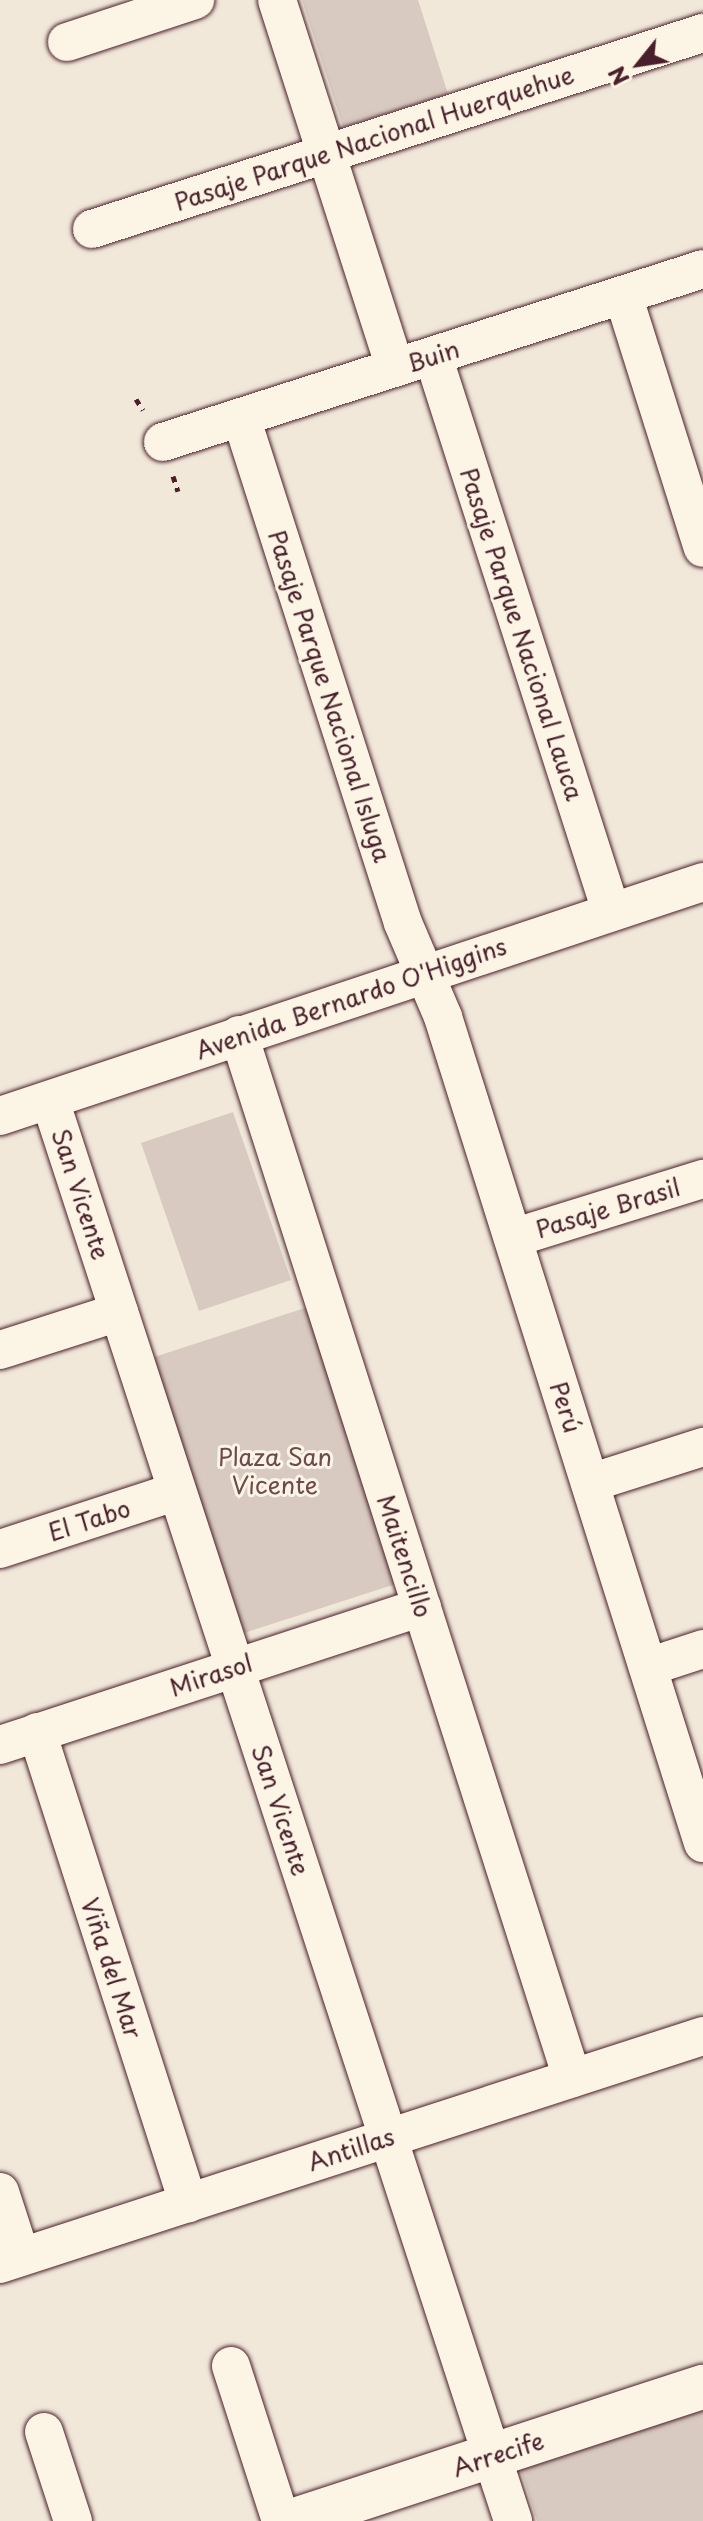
<!DOCTYPE html>
<meta charset="utf-8">
<style>
body{margin:0}
#map{position:relative;width:703px;height:2521px;overflow:hidden;background:#f1e8da;font-family:"Playpen Sans",sans-serif}
div>[style]{position:absolute}
.green>*{inset:0;background:#d8cac0}
.path>*{height:5px;margin-top:-2.5px;transform-origin:0;background:repeating-linear-gradient(90deg,#4a1f2b 0 6px,transparent 0 12px)}
.roads{filter:drop-shadow(0 0 2px #4a1f2b) drop-shadow(0 0 2px #4a1f2b)}
.minor>*{height:38px;margin:-19px;padding:0 19px;transform-origin:19px;border-radius:19px;background:#fcf5e5}
.tertiary>*{height:44px;margin:-22px;padding:0 22px;transform-origin:22px;border-radius:22px;background:#fcf5e5}
span{translate:-50% -50%;white-space:nowrap;text-align:center;line-height:1.15;-webkit-text-stroke:6px #fcf5e5;paint-order:stroke}
.street-label{font-size:24px;color:#4a1f2b}
.park-label{font-size:24px;color:#6e4a50}
.north{position:absolute;left:599px;top:24px;width:80px;height:80px;-webkit-text-stroke:6px #fcf5e5;paint-order:stroke;rotate:240deg;font-size:22px;font-weight:700;line-height:32px;text-align:center;color:#4a1f2b}
.north::after{content:'';display:block;margin:auto;width:28px;height:36px;background:#4a1f2b;clip-path:polygon(50% 0,100% 100%,50% 72%,0 100%)}
</style>
<div id="map">
<div class="green">
<i style="clip-path:polygon(302px 0,418px 0,448px 94px,343px 127px)"></i>
<i style="clip-path:polygon(233px 1112px,291px 1280px,199px 1311px,141px 1143px)"></i>
<i style="clip-path:polygon(311px 1306px,402px 1582px,238px 1635px,148px 1359px)"></i>
<i style="clip-path:polygon(703px 2398px,703px 2521px,537px 2521px,517px 2458px)"></i>
</div>
<div class="path">
<i style="left:136px;top:399px;width:13px;rotate:58deg"></i>
<i style="left:173px;top:476px;width:16px;rotate:72deg"></i>
</div>
<div class="roads">
<div class="minor">
<i style="left:277px;top:0;width:386px;rotate:72.2deg"></i>
<i style="left:67px;top:42px;width:135px;rotate:-18.2deg"></i>
<i style="left:92px;top:229px;width:642px;rotate:-17.79deg"></i>
<i style="left:623px;top:295px;width:265px;rotate:72.5deg"></i>
<i style="left:433px;top:356px;width:583px;rotate:72.22deg"></i>
<i style="left:241px;top:417px;width:531px;rotate:72.25deg"></i>
<i style="left:403px;top:923px;width:102px;rotate:66.9deg"></i>
<i style="left:443px;top:1017px;width:866px;rotate:72.53deg"></i>
<i style="left:163px;top:442px;width:567px;rotate:-17.76deg"></i>
<i style="left:239px;top:1035px;width:1095px;rotate:72.29deg"></i>
<i style="left:50px;top:1100px;width:1495px;rotate:71.95deg"></i>
<i style="left:0;top:1116px;width:741px;rotate:-18.41deg"></i>
<i style="left:513px;top:1238px;width:199px;rotate:-17.3deg"></i>
<i style="left:0;top:1350px;width:125px;rotate:-17.7deg"></i>
<i style="left:590px;top:1483px;width:119px;rotate:-17.7deg"></i>
<i style="left:0;top:1549px;width:186px;rotate:-18.1deg"></i>
<i style="left:648px;top:1667px;width:58px;rotate:-18.1deg"></i>
<i style="left:37px;top:1732px;width:495px;rotate:72.2deg"></i>
<i style="left:0;top:1745px;width:444px;rotate:-18.1deg"></i>
<i style="left:0;top:2192px;width:68px;rotate:72.1deg"></i>
<i style="left:0;top:2264px;width:739px;rotate:-17.97deg"></i>
<i style="left:231px;top:2366px;width:163px;rotate:72.1deg"></i>
<i style="left:44px;top:2432px;width:94px;rotate:72deg"></i>
</div>
<div class="tertiary">
<i style="left:292px;top:2521px;width:432px;rotate:-18.1deg"></i>
</div>
</div>
<div class="street-label">
<span style="left:374px;top:138px;rotate:-18deg">Pasaje Parque Nacional Huerquehue</span>
<span style="left:433px;top:356px;rotate:-18deg">Buin</span>
<span style="left:522px;top:634px;rotate:72deg">Pasaje Parque Nacional Lauca</span>
<span style="left:330px;top:696px;rotate:72deg">Pasaje Parque Nacional Isluga</span>
<span style="left:351px;top:998px;rotate:-19deg">Avenida Bernardo O'Higgins</span>
<span style="left:81px;top:1194px;rotate:72deg">San Vicente</span>
<span style="left:608px;top:1208px;rotate:-17deg">Pasaje Brasil</span>
<span style="left:566px;top:1407px;rotate:72deg">Perú</span>
<span style="left:89px;top:1520px;rotate:-18deg">El Tabo</span>
<span style="left:405px;top:1556px;rotate:72deg">Maitencillo</span>
<span style="left:211px;top:1675px;rotate:-18deg">Mirasol</span>
<span style="left:281px;top:1810px;rotate:72deg">San Vicente</span>
<span style="left:112px;top:1968px;rotate:72deg">Viña del Mar</span>
<span style="left:351px;top:2149px;rotate:-18deg">Antillas</span>
<span style="left:498px;top:2454px;rotate:-18deg">Arrecife</span>
</div>
<div class="park-label">
<span style="left:275px;top:1471px">Plaza San<br>Vicente</span>
</div>
<div class="north">N</div>
</div>
